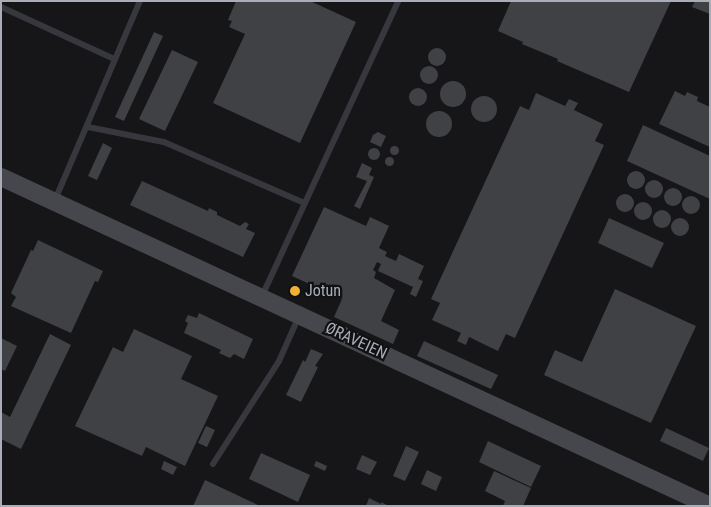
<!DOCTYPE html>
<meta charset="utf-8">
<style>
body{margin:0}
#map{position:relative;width:711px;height:507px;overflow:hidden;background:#161618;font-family:"Roboto Condensed",sans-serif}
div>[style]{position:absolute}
.building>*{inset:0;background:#404145}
.round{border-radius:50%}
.lane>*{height:6px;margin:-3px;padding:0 3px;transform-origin:3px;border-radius:3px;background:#37383d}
.secondary>*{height:18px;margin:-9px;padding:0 9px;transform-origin:9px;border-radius:9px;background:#45474d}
.dots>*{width:14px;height:14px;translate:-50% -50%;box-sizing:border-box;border:2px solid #111113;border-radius:50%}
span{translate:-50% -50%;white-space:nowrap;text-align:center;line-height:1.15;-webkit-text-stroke:4.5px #111113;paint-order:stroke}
.poi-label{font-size:16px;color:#a8adb8}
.left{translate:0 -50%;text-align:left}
.street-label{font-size:16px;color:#a8adb8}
.frame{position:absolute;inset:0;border:2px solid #a8adb8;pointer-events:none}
</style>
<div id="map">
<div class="building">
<i style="clip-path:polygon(236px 1px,310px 1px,356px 22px,300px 143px,213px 103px,245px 34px,229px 27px,232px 21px,228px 20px)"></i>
<i style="clip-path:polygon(511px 1px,671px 1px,629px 92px,557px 61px,558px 59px,522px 44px,523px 42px,498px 31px)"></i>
<i style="clip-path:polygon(695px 1px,710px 1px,710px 14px,692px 7px)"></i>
<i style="clip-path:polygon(154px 32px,163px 36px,124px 121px,115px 117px)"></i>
<i class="round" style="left:428px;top:48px;width:18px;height:18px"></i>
<i style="clip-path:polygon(172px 50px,198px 62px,165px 131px,139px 119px)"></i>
<i class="round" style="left:420px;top:66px;width:18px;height:18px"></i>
<i class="round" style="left:440px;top:81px;width:26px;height:26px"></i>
<i class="round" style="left:409px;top:88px;width:18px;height:18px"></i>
<i style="clip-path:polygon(675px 91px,685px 96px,687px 92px,698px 97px,697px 101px,710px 107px,710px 147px,659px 124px)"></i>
<i style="clip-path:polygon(536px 93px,565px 106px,569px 99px,578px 103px,574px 110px,603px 124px,595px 141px,604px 145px,515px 338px,506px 334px,498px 351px,469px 337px,466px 345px,457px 341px,461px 333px,432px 320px,440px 303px,431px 299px,520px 106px,529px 110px)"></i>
<i class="round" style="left:471px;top:96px;width:26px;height:26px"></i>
<i class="round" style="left:426px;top:111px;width:26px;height:26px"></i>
<i style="clip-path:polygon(643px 125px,710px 156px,710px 199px,627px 161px)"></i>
<i style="clip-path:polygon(378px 132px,386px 136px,381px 147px,370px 142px,373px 135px)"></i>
<i style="clip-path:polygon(103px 143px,112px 148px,97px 180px,88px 176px)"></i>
<i class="round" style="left:389.5px;top:145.5px;width:9px;height:9px"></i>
<i class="round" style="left:368px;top:148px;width:12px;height:12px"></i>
<i class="round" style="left:384.5px;top:156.5px;width:9px;height:9px"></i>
<i style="clip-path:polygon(362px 163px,372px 168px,369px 175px,374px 177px,360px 209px,354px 206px,367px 181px,356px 177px)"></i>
<i class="round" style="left:627px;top:171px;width:18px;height:18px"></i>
<i class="round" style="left:645px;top:180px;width:18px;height:18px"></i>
<i style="clip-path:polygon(142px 181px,208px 211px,209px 208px,217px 212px,217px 215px,240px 226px,245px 222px,249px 224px,246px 229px,255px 233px,243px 257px,130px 205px)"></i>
<i class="round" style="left:664px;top:188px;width:18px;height:18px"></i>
<i class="round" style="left:616px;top:194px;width:18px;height:18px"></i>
<i class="round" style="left:682px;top:196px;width:18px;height:18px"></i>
<i class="round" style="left:634px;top:202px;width:18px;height:18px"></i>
<i style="clip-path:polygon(324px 207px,366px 226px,370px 217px,389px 226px,379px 248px,387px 252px,385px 256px,396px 261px,399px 254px,424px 266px,418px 279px,423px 281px,416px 297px,410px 294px,413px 287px,378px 271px,381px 264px,377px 262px,373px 270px,376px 272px,374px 278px,395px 290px,381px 321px,399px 330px,393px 344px,334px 317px,342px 299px,292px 276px)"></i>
<i class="round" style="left:653px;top:210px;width:18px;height:18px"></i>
<i style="clip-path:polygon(609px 218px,664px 243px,652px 268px,598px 243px)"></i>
<i class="round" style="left:671px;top:218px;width:18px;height:18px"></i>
<i style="clip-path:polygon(38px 240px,103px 271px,98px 282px,95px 281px,71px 333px,11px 306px,16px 297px,11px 293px,31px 250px,33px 251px)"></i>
<i style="clip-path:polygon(615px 289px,696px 326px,651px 423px,544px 375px,555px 350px,582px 362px)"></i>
<i style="clip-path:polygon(199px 313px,253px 339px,244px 359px,234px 354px,230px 358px,219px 353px,221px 350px,184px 333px,188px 323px,185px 321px,188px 315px,197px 318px)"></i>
<i style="clip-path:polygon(134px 329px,192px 356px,181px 379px,218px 396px,185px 466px,146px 447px,142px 456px,75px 426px,113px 347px,123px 352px)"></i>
<i style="clip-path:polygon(50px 334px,71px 345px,21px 449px,1px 439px,1px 412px,10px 417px)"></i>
<i style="clip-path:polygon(1px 338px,17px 346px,5px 371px,1px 369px)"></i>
<i style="clip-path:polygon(424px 341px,498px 375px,491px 389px,417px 356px)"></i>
<i style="clip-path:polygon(311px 349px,323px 354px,315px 366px,318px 367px,301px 402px,286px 395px,303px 360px,305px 362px)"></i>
<i style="clip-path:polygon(206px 426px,215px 430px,207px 447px,198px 443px)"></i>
<i style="clip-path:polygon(666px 428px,709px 448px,703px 461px,660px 441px)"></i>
<i style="clip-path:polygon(488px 441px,541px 466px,531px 487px,479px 462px)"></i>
<i style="clip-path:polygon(406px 446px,419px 452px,405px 481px,393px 476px)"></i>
<i style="clip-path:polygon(261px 453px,310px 475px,298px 502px,249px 479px)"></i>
<i style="clip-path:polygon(362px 455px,377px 462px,370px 475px,356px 469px)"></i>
<i style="clip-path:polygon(164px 461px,177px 467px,173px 475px,161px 469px)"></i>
<i style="clip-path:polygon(316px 461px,327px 466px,325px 471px,314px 466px)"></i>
<i style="clip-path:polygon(427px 470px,442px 477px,436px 491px,421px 484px)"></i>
<i style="clip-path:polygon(494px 471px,531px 488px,523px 506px,503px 506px,505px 501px,485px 491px)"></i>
<i style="clip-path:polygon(205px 480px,260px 506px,193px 506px)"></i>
<i style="clip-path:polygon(369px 498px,381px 504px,381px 502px,389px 506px,366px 506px)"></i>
</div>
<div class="lane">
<i style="left:1px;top:7px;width:124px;rotate:24.7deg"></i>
<i style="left:88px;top:127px;width:77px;rotate:11.2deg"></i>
<i style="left:164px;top:142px;width:153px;rotate:23.5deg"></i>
<i style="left:55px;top:200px;width:216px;rotate:-66.9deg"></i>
<i style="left:262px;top:296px;width:325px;rotate:-65.2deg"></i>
<i style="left:213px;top:464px;width:122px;rotate:-57.3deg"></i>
<i style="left:279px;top:361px;width:49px;rotate:-66deg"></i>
</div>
<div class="secondary">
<i style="left:1px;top:177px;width:782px;rotate:24.89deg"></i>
</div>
<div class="dots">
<i style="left:295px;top:291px;background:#f2b134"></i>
</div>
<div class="poi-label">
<span class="left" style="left:305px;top:291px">Jotun</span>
</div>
<div class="street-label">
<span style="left:356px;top:341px;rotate:25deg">ØRAVEIEN</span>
</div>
<div class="frame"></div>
</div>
